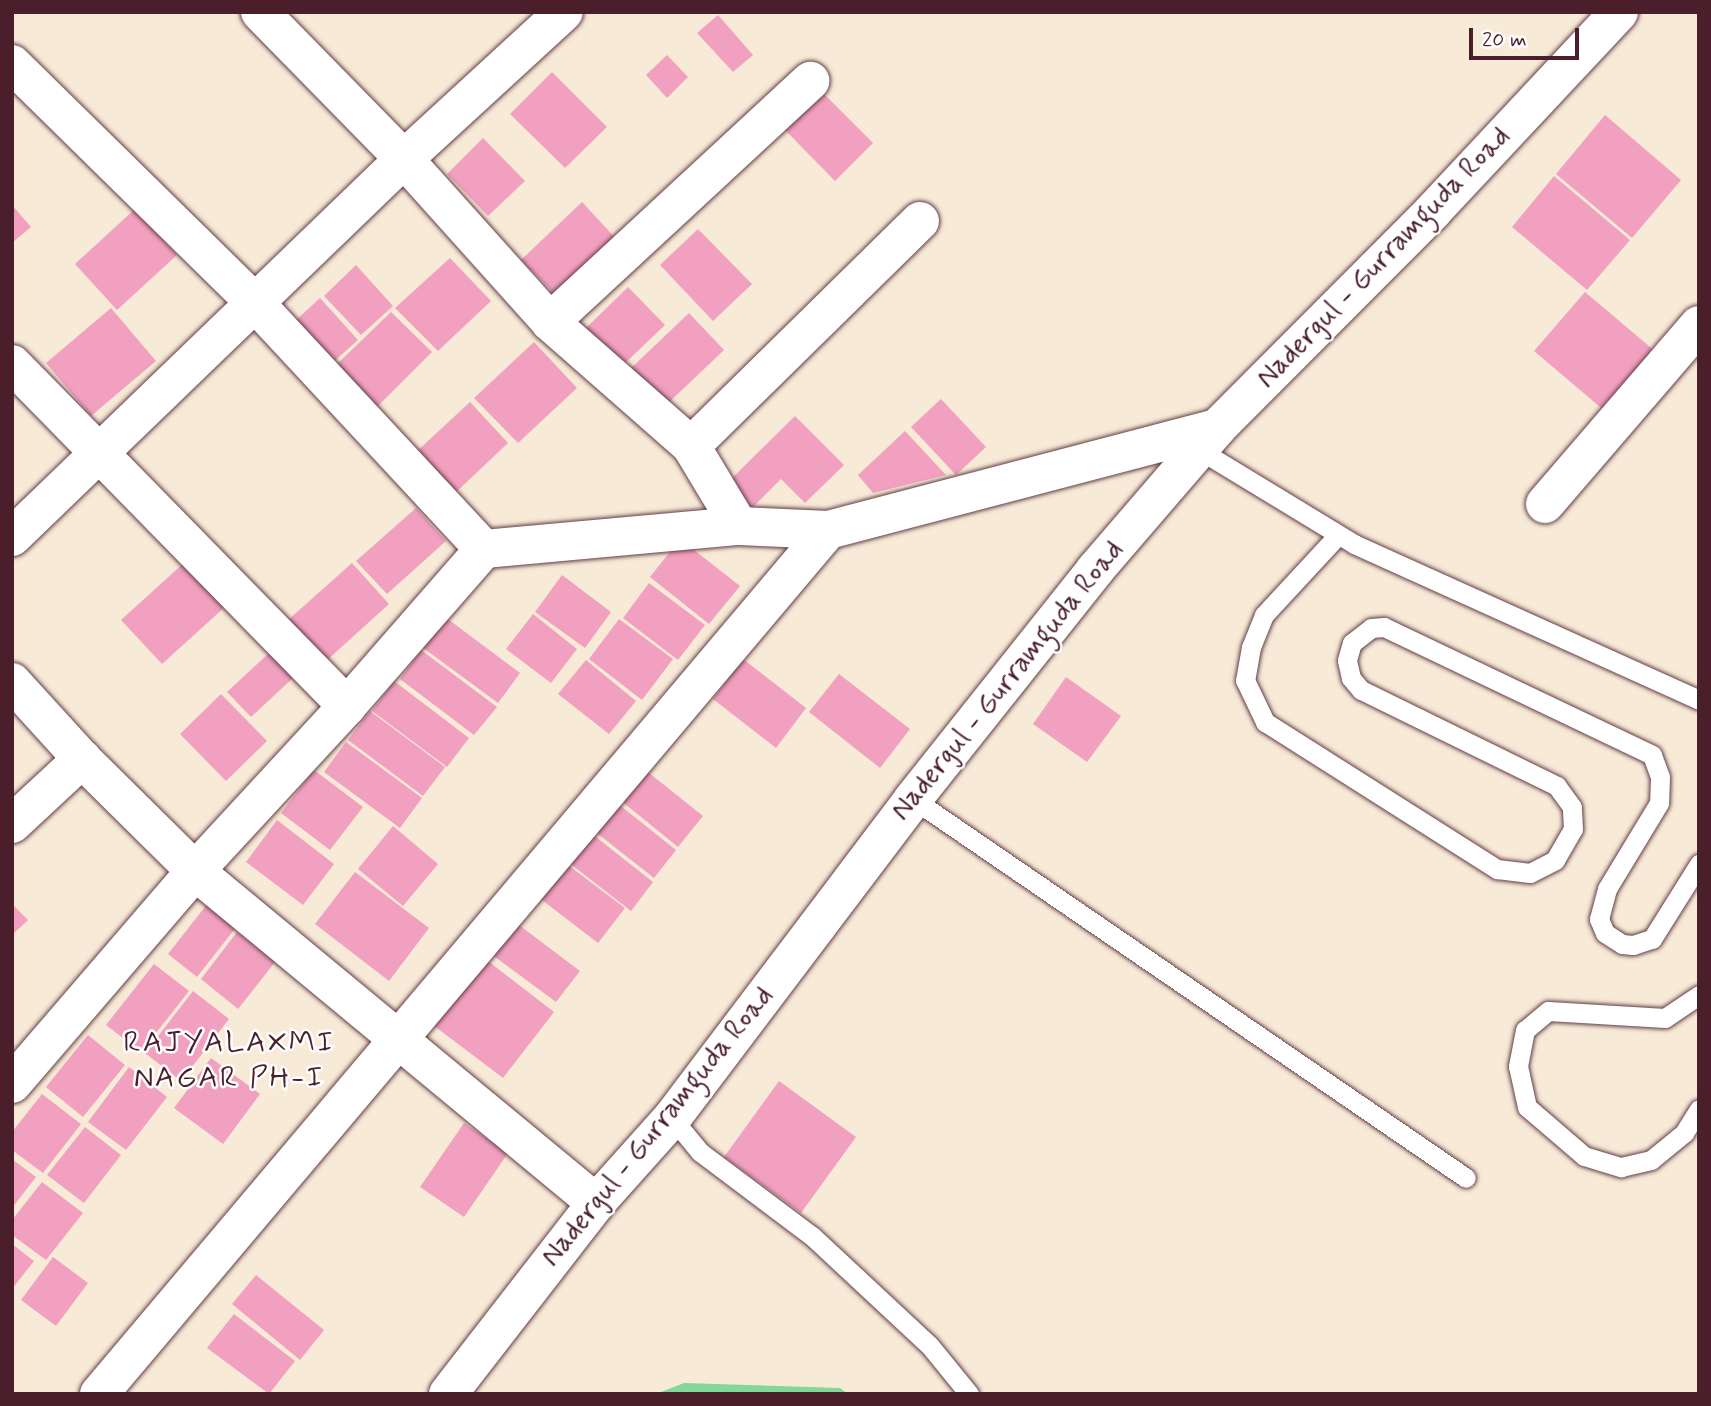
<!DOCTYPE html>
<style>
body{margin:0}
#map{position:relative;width:1711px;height:1406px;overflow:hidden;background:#f7ead7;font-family:Mynerve,sans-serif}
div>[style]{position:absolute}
.green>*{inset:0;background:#82d799}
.building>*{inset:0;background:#f2a0c0}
.roads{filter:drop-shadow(0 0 2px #643d45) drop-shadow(0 0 2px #643d45)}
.service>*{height:19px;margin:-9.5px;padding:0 9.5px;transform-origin:9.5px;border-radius:9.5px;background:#fff}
.minor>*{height:38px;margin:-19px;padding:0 19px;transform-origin:19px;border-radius:19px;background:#fff}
.secondary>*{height:38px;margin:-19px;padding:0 19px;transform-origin:19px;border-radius:19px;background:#fff}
span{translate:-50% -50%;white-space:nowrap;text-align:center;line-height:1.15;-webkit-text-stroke:5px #fff;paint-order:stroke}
.street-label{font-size:28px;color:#4a1f2b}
.neighbourhood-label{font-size:30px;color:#4a1f2b;letter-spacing:2px}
.frame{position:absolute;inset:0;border:14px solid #4a1f2b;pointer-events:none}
.scale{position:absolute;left:1469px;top:28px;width:110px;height:32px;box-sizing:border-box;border:4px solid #4a1f2b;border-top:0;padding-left:9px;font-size:21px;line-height:24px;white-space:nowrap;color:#4a1f2b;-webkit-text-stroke:5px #fff;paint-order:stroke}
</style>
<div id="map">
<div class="green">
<i style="clip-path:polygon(684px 1383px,840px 1388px,848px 1394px,656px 1394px)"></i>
</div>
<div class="building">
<i style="clip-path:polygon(718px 15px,753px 55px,733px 72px,697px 33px)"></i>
<i style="clip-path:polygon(667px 55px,688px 77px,667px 98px,646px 75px)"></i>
<i style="clip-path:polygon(552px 72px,607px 127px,565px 168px,510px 114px)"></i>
<i style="clip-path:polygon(822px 92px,873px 143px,835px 181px,785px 130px)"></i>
<i style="clip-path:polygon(1605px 115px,1681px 180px,1632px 238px,1556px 174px)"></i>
<i style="clip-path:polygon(483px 138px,525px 181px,488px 216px,447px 174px)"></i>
<i style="clip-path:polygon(1554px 176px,1630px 240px,1587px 290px,1512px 227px)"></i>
<i style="clip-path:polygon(582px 202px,621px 244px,562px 301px,521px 260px)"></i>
<i style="clip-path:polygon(12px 205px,31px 227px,12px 243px)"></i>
<i style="clip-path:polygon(135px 209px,177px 255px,117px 310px,75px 264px)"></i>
<i style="clip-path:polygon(698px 229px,752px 284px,713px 321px,660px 265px)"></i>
<i style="clip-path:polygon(450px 258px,491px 301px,438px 351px,395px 308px)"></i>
<i style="clip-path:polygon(356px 265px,393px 306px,361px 335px,324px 296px)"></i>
<i style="clip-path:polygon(628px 287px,665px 325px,622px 366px,585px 329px)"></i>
<i style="clip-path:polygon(1585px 292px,1656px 352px,1606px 412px,1534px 351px)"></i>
<i style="clip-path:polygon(320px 298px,358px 340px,331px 364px,293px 323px)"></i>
<i style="clip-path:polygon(111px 308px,156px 361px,91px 416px,46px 363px)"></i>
<i style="clip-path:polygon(391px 312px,432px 352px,373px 411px,334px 367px)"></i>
<i style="clip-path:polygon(689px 313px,724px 350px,662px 409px,627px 372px)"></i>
<i style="clip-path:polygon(534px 342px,577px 388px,518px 443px,474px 398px)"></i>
<i style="clip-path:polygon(941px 399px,986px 447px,956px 475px,911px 427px)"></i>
<i style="clip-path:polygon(470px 402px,508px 443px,454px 494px,415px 453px)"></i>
<i style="clip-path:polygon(795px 416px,844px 465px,805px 503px,781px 479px,752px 508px,727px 483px)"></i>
<i style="clip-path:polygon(905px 431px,946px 475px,873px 493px,858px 475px)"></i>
<i style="clip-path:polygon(416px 508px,446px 541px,387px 594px,356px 561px)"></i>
<i style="clip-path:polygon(680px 539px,740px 586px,709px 624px,650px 577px)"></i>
<i style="clip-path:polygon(186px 561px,226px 606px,162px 664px,121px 620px)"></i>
<i style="clip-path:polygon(352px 563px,389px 604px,325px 662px,287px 621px)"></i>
<i style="clip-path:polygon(562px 575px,611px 612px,585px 648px,535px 612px)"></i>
<i style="clip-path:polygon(649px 583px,705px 625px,678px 660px,623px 618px)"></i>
<i style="clip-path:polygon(533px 614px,577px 649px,551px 683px,506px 649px)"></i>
<i style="clip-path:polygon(445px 617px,520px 673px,498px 703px,422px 647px)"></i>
<i style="clip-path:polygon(619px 619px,673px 659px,642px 700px,589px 659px)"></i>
<i style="clip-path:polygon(421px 650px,497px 707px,474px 735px,400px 679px)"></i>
<i style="clip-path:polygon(270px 652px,294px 677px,251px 717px,227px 692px)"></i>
<i style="clip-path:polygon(743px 659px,806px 708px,776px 748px,713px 699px)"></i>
<i style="clip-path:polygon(586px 660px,636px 701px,609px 734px,558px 694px)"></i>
<i style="clip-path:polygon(839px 674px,910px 729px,880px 768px,809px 712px)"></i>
<i style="clip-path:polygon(1066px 677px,1121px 716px,1087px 762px,1033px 724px)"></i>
<i style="clip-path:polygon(394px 681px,469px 738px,447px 767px,372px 711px)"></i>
<i style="clip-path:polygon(221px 694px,267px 741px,226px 781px,180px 734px)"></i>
<i style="clip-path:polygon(370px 711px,445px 767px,423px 796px,348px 740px)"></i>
<i style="clip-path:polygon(346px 742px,422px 798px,400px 828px,324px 772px)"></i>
<i style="clip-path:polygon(634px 761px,703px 816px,678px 847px,609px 791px)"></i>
<i style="clip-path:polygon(314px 770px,363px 807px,330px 850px,281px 813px)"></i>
<i style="clip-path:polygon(607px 795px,676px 850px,654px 878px,584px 823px)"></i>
<i style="clip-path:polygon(277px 820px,334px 864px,303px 905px,246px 862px)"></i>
<i style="clip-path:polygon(393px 826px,438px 864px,403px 906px,358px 869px)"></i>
<i style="clip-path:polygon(582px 826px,653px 882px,631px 911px,559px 855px)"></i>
<i style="clip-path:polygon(564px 862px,625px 908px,598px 943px,538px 897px)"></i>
<i style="clip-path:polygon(355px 872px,429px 928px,389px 981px,315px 924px)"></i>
<i style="clip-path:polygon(208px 903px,237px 926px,197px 977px,168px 954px)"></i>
<i style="clip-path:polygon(12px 904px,28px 920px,12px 935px)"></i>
<i style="clip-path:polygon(511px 919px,580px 971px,556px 1002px,487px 951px)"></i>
<i style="clip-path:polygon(237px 932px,275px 962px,238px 1009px,201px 979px)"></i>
<i style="clip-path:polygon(484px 958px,554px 1012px,503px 1078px,433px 1025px)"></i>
<i style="clip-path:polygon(154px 964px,189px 991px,141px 1052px,106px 1025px)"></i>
<i style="clip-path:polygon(193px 991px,229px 1019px,181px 1081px,145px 1053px)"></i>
<i style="clip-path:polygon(88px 1035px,125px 1065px,83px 1117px,46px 1087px)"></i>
<i style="clip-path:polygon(211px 1058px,260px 1094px,223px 1144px,174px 1108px)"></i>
<i style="clip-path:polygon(129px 1067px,167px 1097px,126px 1150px,88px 1122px)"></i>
<i style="clip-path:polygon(779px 1081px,856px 1137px,801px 1213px,724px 1157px)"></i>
<i style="clip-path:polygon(42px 1094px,81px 1124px,43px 1173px,12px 1150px,12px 1132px)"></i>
<i style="clip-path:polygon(464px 1123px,508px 1153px,464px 1217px,420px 1187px)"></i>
<i style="clip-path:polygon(85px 1127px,121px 1155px,84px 1203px,47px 1175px)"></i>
<i style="clip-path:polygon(12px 1159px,36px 1177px,12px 1208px)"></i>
<i style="clip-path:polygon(42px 1182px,83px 1213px,46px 1260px,12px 1235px,12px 1220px)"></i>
<i style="clip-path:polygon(12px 1244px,34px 1261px,12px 1289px)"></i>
<i style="clip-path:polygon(53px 1257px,88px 1283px,56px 1326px,21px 1300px)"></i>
<i style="clip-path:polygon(256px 1275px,324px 1330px,300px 1360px,232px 1304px)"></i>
<i style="clip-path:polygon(234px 1314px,295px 1361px,269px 1394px,207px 1348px)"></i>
</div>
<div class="roads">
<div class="service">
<i style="left:1198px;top:449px;width:183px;rotate:31.3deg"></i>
<i style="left:1354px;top:544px;width:379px;rotate:24.3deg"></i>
<i style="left:1338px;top:535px;width:109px;rotate:132.8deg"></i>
<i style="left:1264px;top:615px;width:35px;rotate:112deg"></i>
<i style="left:1251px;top:647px;width:34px;rotate:100deg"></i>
<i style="left:1245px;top:680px;width:47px;rotate:64.5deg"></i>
<i style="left:1265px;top:722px;width:275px;rotate:32.4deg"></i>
<i style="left:1497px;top:869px;width:33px;rotate:7deg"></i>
<i style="left:1530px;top:873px;width:28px;rotate:-27deg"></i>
<i style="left:1555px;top:860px;width:36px;rotate:-60deg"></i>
<i style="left:1573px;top:829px;width:22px;rotate:-93deg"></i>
<i style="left:1572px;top:807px;width:26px;rotate:-126deg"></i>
<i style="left:1557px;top:786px;width:218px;rotate:-153.9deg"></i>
<i style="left:1361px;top:690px;width:16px;rotate:-130deg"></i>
<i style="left:1351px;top:678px;width:18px;rotate:-103deg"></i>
<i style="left:1347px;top:660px;width:18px;rotate:-74deg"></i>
<i style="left:1352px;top:643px;width:24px;rotate:-38deg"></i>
<i style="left:1371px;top:628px;width:13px;rotate:-4deg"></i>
<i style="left:1384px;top:627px;width:297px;rotate:25.5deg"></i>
<i style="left:1652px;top:755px;width:23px;rotate:70deg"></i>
<i style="left:1660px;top:777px;width:26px;rotate:92deg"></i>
<i style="left:1659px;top:803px;width:100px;rotate:121.2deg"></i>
<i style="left:1607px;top:889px;width:31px;rotate:105deg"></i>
<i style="left:1599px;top:919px;width:15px;rotate:67deg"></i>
<i style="left:1605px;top:933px;width:20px;rotate:33deg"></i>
<i style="left:1622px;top:944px;width:11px;rotate:5deg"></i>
<i style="left:1633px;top:945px;width:20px;rotate:-18deg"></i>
<i style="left:1652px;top:939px;width:89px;rotate:-57.9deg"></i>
<i style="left:913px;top:799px;width:670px;rotate:34.42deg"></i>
<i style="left:1699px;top:995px;width:41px;rotate:145.9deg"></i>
<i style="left:1665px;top:1018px;width:117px;rotate:-176.6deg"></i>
<i style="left:1548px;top:1011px;width:30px;rotate:140deg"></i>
<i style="left:1525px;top:1030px;width:37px;rotate:101deg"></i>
<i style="left:1518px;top:1066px;width:42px;rotate:77.6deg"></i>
<i style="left:1527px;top:1107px;width:75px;rotate:40.7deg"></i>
<i style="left:1584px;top:1156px;width:39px;rotate:17deg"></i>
<i style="left:1621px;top:1167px;width:31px;rotate:-13deg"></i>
<i style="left:1651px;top:1160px;width:43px;rotate:-39.3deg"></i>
<i style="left:1684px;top:1133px;width:28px;rotate:-58deg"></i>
<i style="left:672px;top:1118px;width:44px;rotate:50.5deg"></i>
<i style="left:700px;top:1152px;width:140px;rotate:36.9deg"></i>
<i style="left:812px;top:1236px;width:161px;rotate:43deg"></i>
<i style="left:930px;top:1346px;width:62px;rotate:50.9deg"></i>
</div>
<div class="minor">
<i style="left:260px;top:12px;width:206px;rotate:45.6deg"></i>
<i style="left:404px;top:159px;width:219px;rotate:48.1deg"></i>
<i style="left:550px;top:322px;width:188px;rotate:41.3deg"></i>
<i style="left:691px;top:446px;width:93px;rotate:59deg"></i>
<i style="left:12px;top:64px;width:342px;rotate:44.5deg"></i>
<i style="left:256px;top:304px;width:335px;rotate:47.1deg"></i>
<i style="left:550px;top:322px;width:355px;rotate:-42.8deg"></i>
<i style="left:12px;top:364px;width:479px;rotate:45.6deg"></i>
<i style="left:691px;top:446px;width:321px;rotate:-44.5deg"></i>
<i style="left:1545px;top:504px;width:236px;rotate:-49.3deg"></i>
<i style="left:12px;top:537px;width:545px;rotate:-43.96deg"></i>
<i style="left:404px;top:159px;width:217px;rotate:-42.6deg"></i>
<i style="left:12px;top:682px;width:104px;rotate:47.7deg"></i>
<i style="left:82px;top:759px;width:159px;rotate:44.7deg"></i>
<i style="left:195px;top:871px;width:521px;rotate:39.62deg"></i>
<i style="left:12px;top:824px;width:96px;rotate:-42.9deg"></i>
<i style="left:12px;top:1084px;width:281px;rotate:-49.3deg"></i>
<i style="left:195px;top:871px;width:224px;rotate:-47.3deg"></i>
<i style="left:347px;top:706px;width:208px;rotate:-48.9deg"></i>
<i style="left:484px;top:549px;width:256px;rotate:-5.2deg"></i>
<i style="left:739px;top:526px;width:89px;rotate:2.6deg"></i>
<i style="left:828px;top:530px;width:402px;rotate:-14.7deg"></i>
<i style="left:99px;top:1394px;width:1130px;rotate:-49.84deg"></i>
</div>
<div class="secondary">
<i style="left:448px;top:1394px;width:242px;rotate:-52.2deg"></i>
<i style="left:596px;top:1203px;width:114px;rotate:-48.2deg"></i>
<i style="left:672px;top:1118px;width:400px;rotate:-52.9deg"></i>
<i style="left:913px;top:799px;width:293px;rotate:-51.5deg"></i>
<i style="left:1095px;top:570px;width:187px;rotate:-49.3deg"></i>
<i style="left:1217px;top:428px;width:306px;rotate:-45.1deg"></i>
<i style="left:1433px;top:211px;width:272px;rotate:-46.9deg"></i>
</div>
</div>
<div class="street-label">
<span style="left:1384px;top:258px;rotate:-46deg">Nadergul - Gurramguda Road</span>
<span style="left:1008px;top:681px;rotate:-51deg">Nadergul - Gurramguda Road</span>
<span style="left:658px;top:1127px;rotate:-51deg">Nadergul - Gurramguda Road</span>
</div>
<div class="neighbourhood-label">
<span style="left:229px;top:1060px">RAJYALAXMI<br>NAGAR PH-I</span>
</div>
<div class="frame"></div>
<div class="scale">20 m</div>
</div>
